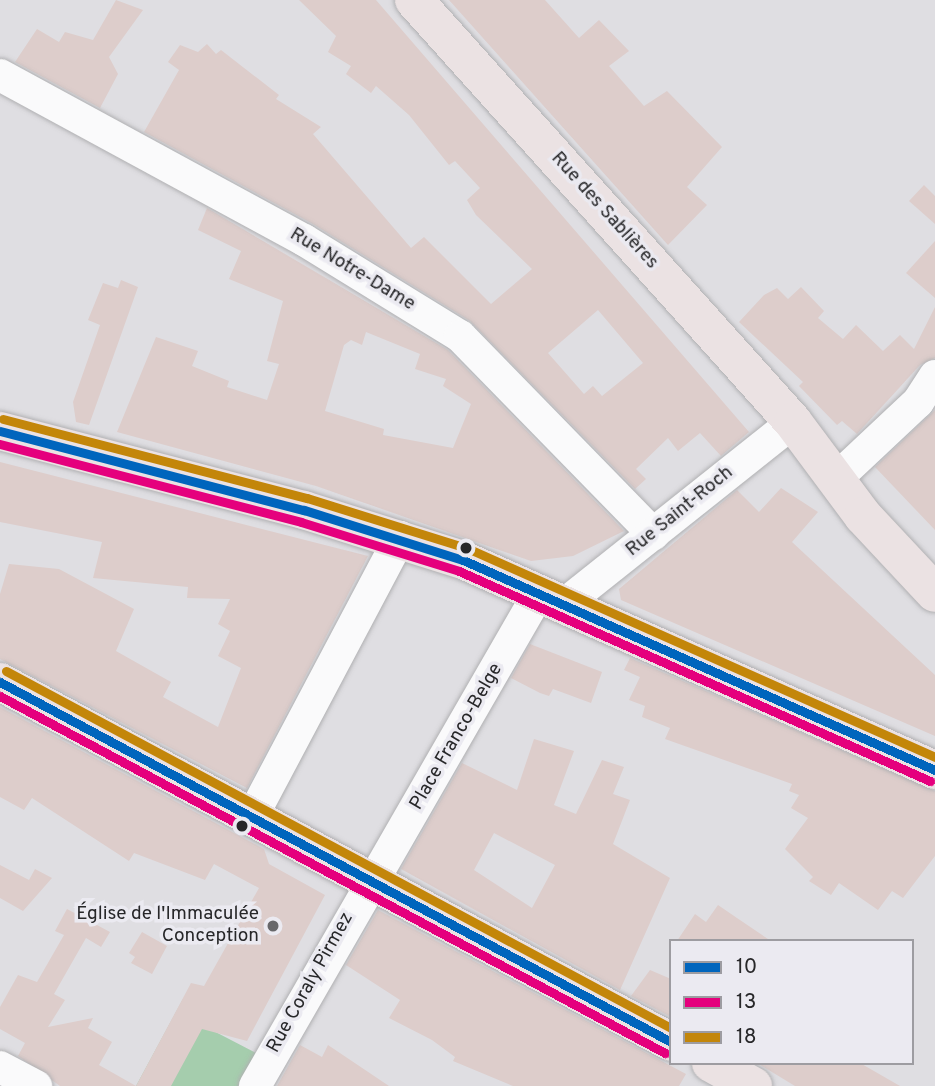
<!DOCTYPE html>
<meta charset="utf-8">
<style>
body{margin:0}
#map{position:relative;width:935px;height:1086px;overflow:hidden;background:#dfdee2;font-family:Overpass,sans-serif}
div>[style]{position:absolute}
.green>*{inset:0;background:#a5cdad}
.building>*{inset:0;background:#ddcdcb}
.roads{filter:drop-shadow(0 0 2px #b0b0b2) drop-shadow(0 0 2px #b0b0b2)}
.minor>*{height:32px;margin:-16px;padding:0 16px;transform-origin:16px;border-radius:16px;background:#fafafb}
.major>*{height:38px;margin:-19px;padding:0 19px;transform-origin:19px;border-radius:19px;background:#ebe2e3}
.bus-1>*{height:9px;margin:-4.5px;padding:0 4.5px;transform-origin:4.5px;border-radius:4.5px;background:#0065bd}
.bus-2>*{height:9px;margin:-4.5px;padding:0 4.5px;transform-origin:4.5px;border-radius:4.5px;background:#e5007d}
.bus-3>*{height:9px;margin:-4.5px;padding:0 4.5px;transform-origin:4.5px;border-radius:4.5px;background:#c3860a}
.dots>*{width:19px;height:19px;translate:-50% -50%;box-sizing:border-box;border:4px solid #ebeaf1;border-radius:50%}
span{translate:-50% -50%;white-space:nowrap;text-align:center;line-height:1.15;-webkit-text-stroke:7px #ebeaf1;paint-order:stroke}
.street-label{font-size:19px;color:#272729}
.poi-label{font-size:19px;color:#272729}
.right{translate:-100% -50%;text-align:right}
.legend{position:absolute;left:669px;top:939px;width:245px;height:126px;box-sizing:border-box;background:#ebeaf1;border:2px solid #9d9ca1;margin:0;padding:9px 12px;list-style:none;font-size:21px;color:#272729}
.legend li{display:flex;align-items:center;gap:14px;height:35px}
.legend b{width:35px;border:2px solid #9d9ca1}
</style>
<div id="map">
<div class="green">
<i style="clip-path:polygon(183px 999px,205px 1011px,204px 1026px,256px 1053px,238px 1086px,136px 1086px)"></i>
</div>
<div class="building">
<i style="clip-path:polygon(116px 0,143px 10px,109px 57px,118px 74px,100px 108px,15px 62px,37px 29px,59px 42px,65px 32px,93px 40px)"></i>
<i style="clip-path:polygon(evenodd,299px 0,376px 0,749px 432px,721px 456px,700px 433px,678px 451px,668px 438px,636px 469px,646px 479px,635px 489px,470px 321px,313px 224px,144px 132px,179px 70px,168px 62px,180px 45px,198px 52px,207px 44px,216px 54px,221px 50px,279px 95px,276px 99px,321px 127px,313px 134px,411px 248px,424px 237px,491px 304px,532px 269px,476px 215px,467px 200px,480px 188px,455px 161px,449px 165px,409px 115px,376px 86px,371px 93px,346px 74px,351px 66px,328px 52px,336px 36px,299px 0,598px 310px,643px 363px,602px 396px,593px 386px,584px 394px,548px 353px,598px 310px)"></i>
<i style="clip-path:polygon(449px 0,545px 0,579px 38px,599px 20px,629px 51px,609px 66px,644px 106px,667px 91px,722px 147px,687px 187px,707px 205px,668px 245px)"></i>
<i style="clip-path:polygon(924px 185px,935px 196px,935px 224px,909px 201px)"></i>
<i style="clip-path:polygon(evenodd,207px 208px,448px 350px,624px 531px,573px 556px,531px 561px,316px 486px,117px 432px,156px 337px,198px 351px,192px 366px,229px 381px,227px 387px,267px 400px,279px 364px,267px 361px,283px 301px,229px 279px,241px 251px,198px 230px,207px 208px,366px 332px,420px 354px,415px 369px,446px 379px,443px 386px,471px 404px,453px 448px,383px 435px,384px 429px,325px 411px,344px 345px,351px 340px,362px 345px,366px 332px)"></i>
<i style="clip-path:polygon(935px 241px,935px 298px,906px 273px)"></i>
<i style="clip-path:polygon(121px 280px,138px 287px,89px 425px,76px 422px,73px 402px,100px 325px,88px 320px,103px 283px,118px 288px)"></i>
<i style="clip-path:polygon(801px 287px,824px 311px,818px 318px,843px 339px,856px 325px,883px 351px,900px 335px,914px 349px,935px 307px,935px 358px,920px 365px,857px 434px,842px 421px,837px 425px,799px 386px,803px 382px,739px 322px,764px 295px,777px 288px,788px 299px)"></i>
<i style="clip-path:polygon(935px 410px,935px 530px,875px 467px)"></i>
<i style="clip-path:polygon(0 462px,368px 556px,247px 788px,0 659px,0 594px,9px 564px,59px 569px,134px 609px,116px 651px,171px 682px,163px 697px,218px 727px,241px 668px,218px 656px,230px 631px,218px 624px,230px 599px,187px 598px,188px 587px,93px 578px,102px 542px,0 522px)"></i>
<i style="clip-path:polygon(781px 488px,818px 512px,792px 542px,935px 675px,935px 736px,621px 600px,619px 589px,737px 490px,759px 512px)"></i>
<i style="clip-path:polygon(530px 644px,602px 672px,591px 703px,553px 689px,549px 696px,540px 693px,511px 678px)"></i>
<i style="clip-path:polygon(630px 658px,935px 791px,935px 856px,903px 898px,892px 891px,878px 910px,839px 883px,831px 895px,809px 881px,813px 877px,785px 849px,808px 818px,791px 808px,799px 795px,789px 791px,792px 784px,665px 739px,670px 728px,642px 717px,645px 706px,629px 700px,640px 677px,624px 670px)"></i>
<i style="clip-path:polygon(0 707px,264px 849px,269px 864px,325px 895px,247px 1041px,202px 1029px,171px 1086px,136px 1086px,191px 983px,204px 986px,259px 888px,214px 864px,205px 880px,134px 853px,129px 861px,32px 798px,24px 810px,0 797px)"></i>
<i style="clip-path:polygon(evenodd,534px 739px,574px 751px,554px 805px,576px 814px,602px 760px,624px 767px,613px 794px,630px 800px,613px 844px,670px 878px,620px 990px,401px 869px,462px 763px,517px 790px,534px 739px,494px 833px,555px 865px,532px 908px,474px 870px,494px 833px)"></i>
<i style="clip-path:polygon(0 865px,29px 880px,35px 869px,52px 878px,23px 911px,0 898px)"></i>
<i style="clip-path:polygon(718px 905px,737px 918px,771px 941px,677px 941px,695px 914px,706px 922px)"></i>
<i style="clip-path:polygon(67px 909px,110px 932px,101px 947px,86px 938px,54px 994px,65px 1000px,48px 1027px,93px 1018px,88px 1028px,112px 1042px,99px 1065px,136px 1086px,60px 1086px,18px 1056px,25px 1043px,0 1029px,0 1007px,18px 975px,37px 982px,64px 935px,55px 931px)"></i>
<i style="clip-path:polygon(378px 910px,686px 1074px,679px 1086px,513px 1086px,453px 1061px,455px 1057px,432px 1040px,389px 1018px,400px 1000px,346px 965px)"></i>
<i style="clip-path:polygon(142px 932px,167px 946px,152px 974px,131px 963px,135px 957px,129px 953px)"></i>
<i style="clip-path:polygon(650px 970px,671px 979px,671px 1017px,631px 996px)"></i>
<i style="clip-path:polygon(300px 1045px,322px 1057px,328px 1045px,389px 1086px,277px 1086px)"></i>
<i style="clip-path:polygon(757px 1063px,860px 1063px,900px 1086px,795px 1086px)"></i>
</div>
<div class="roads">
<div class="minor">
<i style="left:0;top:75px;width:346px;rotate:28.5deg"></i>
<i style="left:304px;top:240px;width:183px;rotate:31.6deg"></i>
<i style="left:460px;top:336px;width:277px;rotate:45.7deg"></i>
<i style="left:837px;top:478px;width:111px;rotate:-43.2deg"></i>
<i style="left:918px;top:402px;width:31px;rotate:-57deg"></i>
<i style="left:567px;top:602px;width:289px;rotate:-38.5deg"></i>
<i style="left:252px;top:817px;width:317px;rotate:-62.1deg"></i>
<i style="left:0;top:1067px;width:41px;rotate:27.8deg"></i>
<i style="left:255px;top:1086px;width:571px;rotate:-60.07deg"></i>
</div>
<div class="major">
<i style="left:414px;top:0;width:567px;rotate:48.07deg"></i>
<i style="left:793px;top:422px;width:117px;rotate:53.3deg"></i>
<i style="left:863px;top:516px;width:105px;rotate:46.9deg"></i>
<i style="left:0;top:431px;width:314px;rotate:14.6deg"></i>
<i style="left:304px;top:510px;width:167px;rotate:17.5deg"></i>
<i style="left:463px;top:560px;width:517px;rotate:23.99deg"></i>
<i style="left:0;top:682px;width:761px;rotate:28.21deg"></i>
<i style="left:711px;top:1063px;width:48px;rotate:28.7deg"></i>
</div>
</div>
<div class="bus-1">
<i style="left:0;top:431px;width:314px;rotate:14.6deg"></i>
<i style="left:304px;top:510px;width:167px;rotate:17.5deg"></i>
<i style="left:463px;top:560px;width:517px;rotate:23.99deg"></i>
<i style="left:0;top:682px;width:761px;rotate:28.21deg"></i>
</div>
<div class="bus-2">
<i style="left:0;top:444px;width:311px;rotate:14.5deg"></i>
<i style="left:301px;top:522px;width:165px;rotate:17.2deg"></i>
<i style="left:459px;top:571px;width:516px;rotate:24.03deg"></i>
<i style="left:0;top:696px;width:755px;rotate:28.23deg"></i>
</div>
<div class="bus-3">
<i style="left:3px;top:419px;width:314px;rotate:14.6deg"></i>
<i style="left:307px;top:498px;width:168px;rotate:17.4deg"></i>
<i style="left:467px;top:548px;width:513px;rotate:24.06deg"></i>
<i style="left:6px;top:671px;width:755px;rotate:28.23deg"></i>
</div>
<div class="dots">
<i style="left:466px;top:548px;background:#272729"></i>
<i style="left:242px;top:826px;background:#272729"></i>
<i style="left:273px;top:926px;background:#67676a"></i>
</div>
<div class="street-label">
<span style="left:604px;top:211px;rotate:48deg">Rue des Sablières</span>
<span style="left:352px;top:270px;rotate:31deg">Rue Notre-Dame</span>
<span style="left:680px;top:512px;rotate:-39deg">Rue Saint-Roch</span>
<span style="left:457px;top:737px;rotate:-60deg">Place Franco-Belge</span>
<span style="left:311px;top:983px;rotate:-61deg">Rue Coraly Pirmez</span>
</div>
<div class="poi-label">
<span class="right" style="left:259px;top:926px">Église de l'Immaculée<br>Conception</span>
</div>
<ul class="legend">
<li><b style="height:9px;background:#0065bd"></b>10</li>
<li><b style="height:9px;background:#e5007d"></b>13</li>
<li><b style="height:9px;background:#c3860a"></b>18</li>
</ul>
</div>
